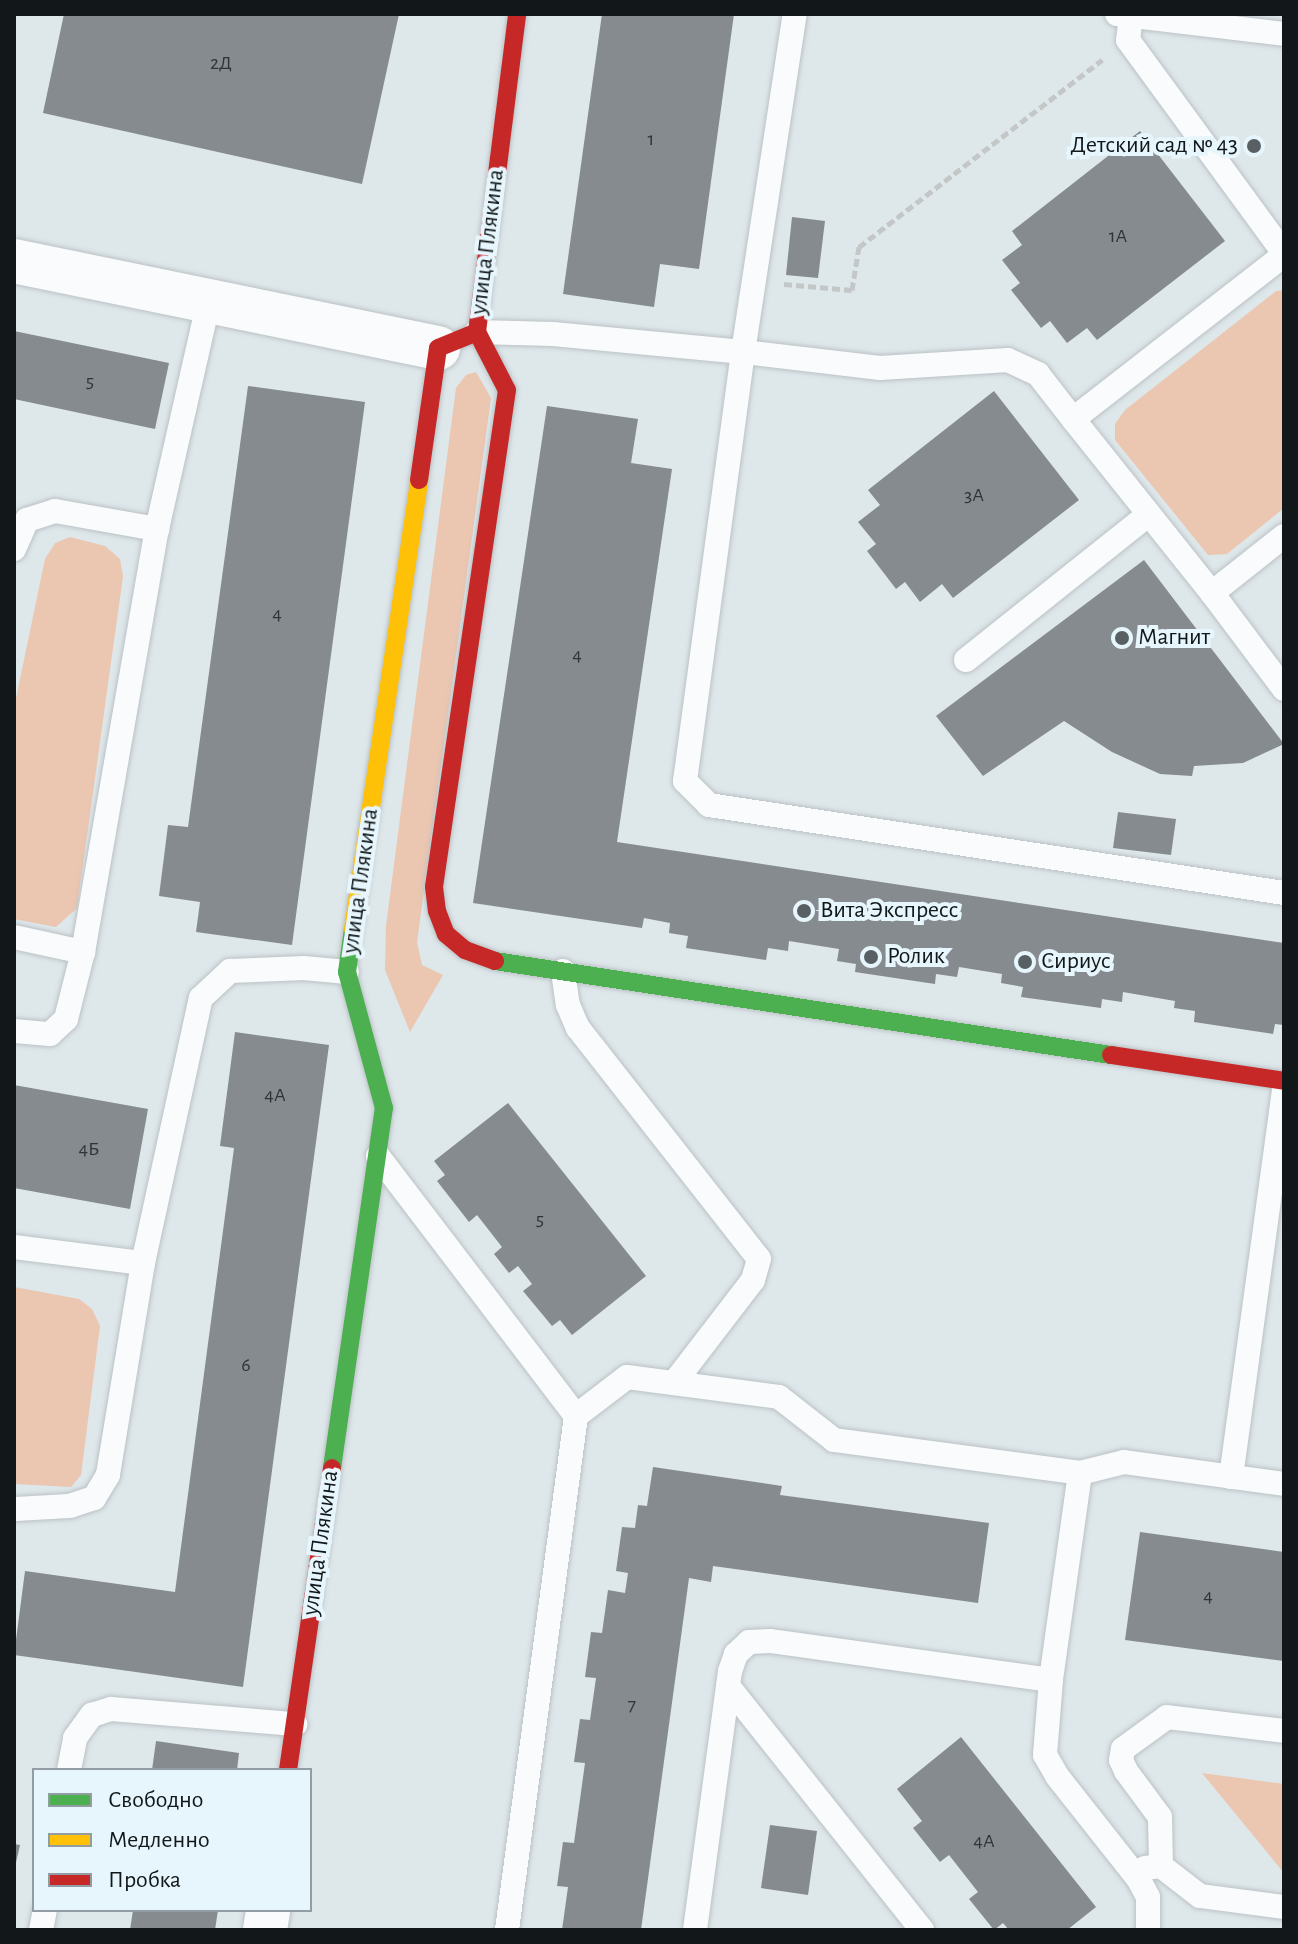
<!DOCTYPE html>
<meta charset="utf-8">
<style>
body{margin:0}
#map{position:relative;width:1298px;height:1944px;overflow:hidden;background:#dee7ea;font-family:"Alegreya Sans",sans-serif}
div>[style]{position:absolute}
.green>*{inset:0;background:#ebc6b1}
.building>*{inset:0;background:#858b8e}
.path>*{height:5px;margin-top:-2.5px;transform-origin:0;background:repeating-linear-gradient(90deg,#c4c7c7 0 8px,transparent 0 12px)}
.roads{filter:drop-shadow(0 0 2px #bbc2c5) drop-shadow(0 0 2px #bbc2c5)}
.lane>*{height:24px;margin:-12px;padding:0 12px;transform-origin:12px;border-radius:12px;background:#fafbfc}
.street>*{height:44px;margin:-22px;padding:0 22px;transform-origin:22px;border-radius:22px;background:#fafbfc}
.fast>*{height:18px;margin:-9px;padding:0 9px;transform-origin:9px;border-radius:9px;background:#4caf50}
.slow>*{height:18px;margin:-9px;padding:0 9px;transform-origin:9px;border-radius:9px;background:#ffc107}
.jam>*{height:18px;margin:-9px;padding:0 9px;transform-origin:9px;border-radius:9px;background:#c62828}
.dots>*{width:22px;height:22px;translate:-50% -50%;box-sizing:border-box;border:4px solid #e6f6fc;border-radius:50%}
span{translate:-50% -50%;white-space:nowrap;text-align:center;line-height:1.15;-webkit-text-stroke:8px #e6f6fc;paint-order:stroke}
.number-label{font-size:20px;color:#2f3537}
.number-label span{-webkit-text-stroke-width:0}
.poi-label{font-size:24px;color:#12181a}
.right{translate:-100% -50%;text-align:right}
.left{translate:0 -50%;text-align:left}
.street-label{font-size:24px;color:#12181a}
.frame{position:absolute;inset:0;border:16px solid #12181a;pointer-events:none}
.legend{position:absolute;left:32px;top:1768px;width:280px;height:144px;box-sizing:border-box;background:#e6f6fc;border:2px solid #919da2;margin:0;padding:10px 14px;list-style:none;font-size:24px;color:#12181a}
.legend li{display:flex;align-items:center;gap:16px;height:40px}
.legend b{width:40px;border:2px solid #919da2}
</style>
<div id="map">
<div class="green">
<i style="clip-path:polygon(1284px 290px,1284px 508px,1227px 554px,1208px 555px,1115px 440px,1115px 424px,1125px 410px,1276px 291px)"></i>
<i style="clip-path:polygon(476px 372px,491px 398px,417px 942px,422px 965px,443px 975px,410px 1032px,385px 970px,386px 926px,456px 388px,466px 375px)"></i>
<i style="clip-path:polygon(70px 537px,105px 546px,120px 559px,123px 576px,77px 908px,56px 927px,14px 919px,14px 708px,45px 559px,55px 543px)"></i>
<i style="clip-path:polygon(14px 1287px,79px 1299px,92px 1309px,100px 1326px,81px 1475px,71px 1487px,14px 1484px)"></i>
<i style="clip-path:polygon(1202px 1773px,1284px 1784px,1284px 1873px)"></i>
</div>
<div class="building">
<i style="clip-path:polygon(64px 14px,399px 14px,362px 184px,43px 113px)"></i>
<i style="clip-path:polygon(602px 14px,734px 14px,699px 269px,660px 264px,654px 307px,563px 294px)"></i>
<i style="clip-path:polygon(1140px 131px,1225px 241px,1097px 340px,1087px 328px,1067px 343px,1050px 321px,1041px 328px,1011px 290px,1020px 283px,1002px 260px,1022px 245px,1012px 231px)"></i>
<i style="clip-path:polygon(792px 217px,825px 221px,818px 278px,786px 275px)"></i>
<i style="clip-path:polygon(14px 331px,169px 363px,155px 429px,14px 399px)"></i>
<i style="clip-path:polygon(248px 386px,365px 402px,292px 945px,196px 932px,200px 902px,159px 896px,168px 825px,188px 827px)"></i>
<i style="clip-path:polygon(994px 391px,1079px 500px,953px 598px,942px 584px,920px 602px,905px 582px,896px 589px,867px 551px,876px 544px,858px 522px,880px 505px,868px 490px)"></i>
<i style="clip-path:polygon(547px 406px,638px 419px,631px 463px,672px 469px,617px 842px,1284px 943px,1284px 1025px,1275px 1024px,1273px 1034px,1194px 1022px,1195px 1011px,1174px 1008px,1175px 1001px,1123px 992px,1122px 1002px,1102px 999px,1101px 1008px,1021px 997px,1023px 987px,1001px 983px,1002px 974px,959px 967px,957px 977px,936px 974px,935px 984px,855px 972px,856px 964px,837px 961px,839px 949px,789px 941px,788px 951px,768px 948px,766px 960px,686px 948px,688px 936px,669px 933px,670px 923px,644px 918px,642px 928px,473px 903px)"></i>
<i style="clip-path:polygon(1144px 560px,1284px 744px,1243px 763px,1194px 766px,1192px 776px,1160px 774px,1112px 752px,1064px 721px,983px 776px,936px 716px)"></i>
<i style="clip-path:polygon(1118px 812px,1176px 819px,1171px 855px,1113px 848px)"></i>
<i style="clip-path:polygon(235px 1032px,329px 1045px,243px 1687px,14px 1655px,25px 1571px,175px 1592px,234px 1148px,220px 1146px)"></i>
<i style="clip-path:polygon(14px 1085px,148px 1109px,130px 1209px,14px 1188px)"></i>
<i style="clip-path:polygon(508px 1103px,646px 1276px,572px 1335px,560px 1320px,552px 1326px,523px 1291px,532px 1284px,518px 1266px,509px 1273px,494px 1254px,502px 1247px,477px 1215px,469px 1222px,437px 1181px,445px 1175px,434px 1161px)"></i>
<i style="clip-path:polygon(653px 1467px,782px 1486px,780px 1495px,989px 1523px,978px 1603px,713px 1566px,711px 1582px,689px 1578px,641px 1930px,562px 1930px,568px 1887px,557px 1886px,563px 1842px,574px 1843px,585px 1763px,574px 1762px,580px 1719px,590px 1720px,596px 1678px,585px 1677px,591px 1632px,602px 1633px,608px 1590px,625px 1593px,628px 1573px,616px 1571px,622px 1527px,635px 1528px,638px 1505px,647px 1506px)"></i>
<i style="clip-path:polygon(1140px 1532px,1284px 1552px,1284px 1661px,1125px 1640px)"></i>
<i style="clip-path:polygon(961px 1737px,1096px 1907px,1067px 1930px,1009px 1930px,1003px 1923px,994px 1930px,969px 1899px,978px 1892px,949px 1855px,940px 1862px,913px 1828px,922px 1821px,897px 1789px)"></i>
<i style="clip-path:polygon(156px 1741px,239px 1753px,237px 1770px,152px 1770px)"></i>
<i style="clip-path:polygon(770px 1825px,817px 1831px,808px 1895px,761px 1888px)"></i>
<i style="clip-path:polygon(14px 1844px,20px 1845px,15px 1867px,14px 1867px)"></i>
<i style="clip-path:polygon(133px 1910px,218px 1910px,215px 1930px,130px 1930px)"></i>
</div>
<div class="path">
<i style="left:784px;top:284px;width:68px;rotate:5deg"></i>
<i style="left:852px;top:290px;width:44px;rotate:-80.8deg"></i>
<i style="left:859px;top:247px;width:307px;rotate:-37.6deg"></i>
</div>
<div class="roads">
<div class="lane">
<i style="left:1117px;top:14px;width:168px;rotate:6.8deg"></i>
<i style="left:1131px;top:16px;width:24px;rotate:97deg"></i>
<i style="left:1128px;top:40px;width:264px;rotate:53.8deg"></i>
<i style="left:1284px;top:255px;width:267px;rotate:142.1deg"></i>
<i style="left:1073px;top:419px;width:57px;rotate:-127.9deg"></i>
<i style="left:1038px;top:374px;width:33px;rotate:-155deg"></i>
<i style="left:1008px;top:360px;width:128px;rotate:176.4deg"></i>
<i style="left:880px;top:368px;width:138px;rotate:-173.3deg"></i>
<i style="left:743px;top:352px;width:433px;rotate:97.7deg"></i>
<i style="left:685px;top:781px;width:34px;rotate:45deg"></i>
<i style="left:709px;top:805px;width:582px;rotate:8.7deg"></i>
<i style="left:477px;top:332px;width:76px;rotate:1.5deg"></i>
<i style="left:553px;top:334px;width:191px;rotate:5.4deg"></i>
<i style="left:743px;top:352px;width:342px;rotate:-81.3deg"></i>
<i style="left:1073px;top:419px;width:223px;rotate:51.4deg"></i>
<i style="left:1212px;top:593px;width:92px;rotate:-38.4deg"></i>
<i style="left:14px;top:549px;width:32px;rotate:-66deg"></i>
<i style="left:27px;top:520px;width:29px;rotate:-18deg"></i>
<i style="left:55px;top:511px;width:104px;rotate:10deg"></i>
<i style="left:1212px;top:593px;width:120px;rotate:53.1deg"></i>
<i style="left:966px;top:660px;width:234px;rotate:-38.6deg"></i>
<i style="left:14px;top:937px;width:71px;rotate:12.3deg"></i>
<i style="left:563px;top:971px;width:34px;rotate:82deg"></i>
<i style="left:568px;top:1005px;width:25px;rotate:67deg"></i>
<i style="left:578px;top:1028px;width:293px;rotate:51.9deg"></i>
<i style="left:759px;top:1259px;width:22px;rotate:106deg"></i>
<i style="left:753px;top:1280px;width:130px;rotate:127.5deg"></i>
<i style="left:14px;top:1031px;width:36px;rotate:5deg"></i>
<i style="left:50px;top:1034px;width:22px;rotate:-43deg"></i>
<i style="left:66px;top:1019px;width:69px;rotate:-75.8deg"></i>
<i style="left:83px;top:952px;width:429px;rotate:-80.1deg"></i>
<i style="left:157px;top:529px;width:234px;rotate:-77.2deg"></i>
<i style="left:378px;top:1156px;width:327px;rotate:52.7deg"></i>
<i style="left:576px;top:1416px;width:519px;rotate:97.65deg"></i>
<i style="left:14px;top:1247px;width:130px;rotate:7.1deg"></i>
<i style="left:143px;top:1263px;width:215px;rotate:99.4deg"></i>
<i style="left:108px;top:1475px;width:27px;rotate:121deg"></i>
<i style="left:94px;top:1498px;width:25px;rotate:162deg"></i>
<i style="left:70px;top:1506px;width:56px;rotate:176.9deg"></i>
<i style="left:143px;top:1263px;width:271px;rotate:-77.7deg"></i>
<i style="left:201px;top:998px;width:40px;rotate:-43deg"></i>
<i style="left:230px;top:971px;width:74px;rotate:-2.3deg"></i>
<i style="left:304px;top:968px;width:43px;rotate:5.3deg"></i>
<i style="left:576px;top:1416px;width:64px;rotate:-37.4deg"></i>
<i style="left:627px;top:1377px;width:153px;rotate:7.5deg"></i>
<i style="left:779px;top:1397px;width:70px;rotate:38deg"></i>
<i style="left:834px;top:1440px;width:248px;rotate:7.6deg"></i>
<i style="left:1080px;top:1473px;width:209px;rotate:98deg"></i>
<i style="left:1051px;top:1680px;width:284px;rotate:-172.1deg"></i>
<i style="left:770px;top:1641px;width:21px;rotate:177deg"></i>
<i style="left:749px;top:1642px;width:18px;rotate:137deg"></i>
<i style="left:736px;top:1654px;width:18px;rotate:109deg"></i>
<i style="left:730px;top:1671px;width:261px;rotate:97.7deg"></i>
<i style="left:1080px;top:1473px;width:45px;rotate:-14deg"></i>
<i style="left:1124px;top:1462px;width:162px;rotate:7.8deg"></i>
<i style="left:1231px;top:1477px;width:393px;rotate:-82.2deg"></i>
<i style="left:1051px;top:1680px;width:75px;rotate:94.6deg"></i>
<i style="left:1045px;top:1755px;width:24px;rotate:60deg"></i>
<i style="left:1057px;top:1776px;width:132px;rotate:51.7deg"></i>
<i style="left:1139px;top:1880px;width:19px;rotate:62deg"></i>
<i style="left:1148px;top:1897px;width:33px;rotate:90deg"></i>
<i style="left:728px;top:1686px;width:312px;rotate:51.5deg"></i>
<i style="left:69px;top:1770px;width:33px;rotate:-79deg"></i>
<i style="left:75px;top:1738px;width:29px;rotate:-54deg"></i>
<i style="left:92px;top:1715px;width:20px;rotate:-18deg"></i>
<i style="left:111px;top:1709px;width:185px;rotate:4.7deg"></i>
<i style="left:1161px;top:1866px;width:49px;rotate:-91.2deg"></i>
<i style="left:1160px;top:1817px;width:57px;rotate:-126.5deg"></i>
<i style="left:1126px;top:1771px;width:12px;rotate:-114deg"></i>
<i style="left:1121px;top:1760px;width:11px;rotate:-80deg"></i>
<i style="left:1123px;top:1749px;width:54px;rotate:-36deg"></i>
<i style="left:1167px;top:1717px;width:118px;rotate:6.8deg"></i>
<i style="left:1145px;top:1868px;width:16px;rotate:-7deg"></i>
<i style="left:1161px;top:1866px;width:49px;rotate:37.6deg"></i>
<i style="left:1200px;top:1896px;width:85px;rotate:7.5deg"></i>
<i style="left:41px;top:1930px;width:20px;rotate:-79deg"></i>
</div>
<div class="street">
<i style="left:14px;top:261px;width:433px;rotate:11.6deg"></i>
<i style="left:265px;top:1930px;width:20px;rotate:-81deg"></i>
</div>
<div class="fast">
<i style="left:495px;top:961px;width:623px;rotate:8.68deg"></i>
<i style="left:332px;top:1468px;width:364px;rotate:-81.8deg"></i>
<i style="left:384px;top:1108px;width:141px;rotate:-105.2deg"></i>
<i style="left:347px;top:972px;width:43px;rotate:-82.1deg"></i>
</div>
<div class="slow">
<i style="left:353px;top:929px;width:454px;rotate:-81.6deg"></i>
</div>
<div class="jam">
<i style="left:477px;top:332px;width:65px;rotate:62.7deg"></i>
<i style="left:507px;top:390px;width:502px;rotate:98.36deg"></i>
<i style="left:434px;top:887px;width:24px;rotate:83deg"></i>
<i style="left:437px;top:911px;width:25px;rotate:69deg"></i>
<i style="left:446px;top:934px;width:25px;rotate:40deg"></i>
<i style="left:465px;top:950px;width:32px;rotate:20deg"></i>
<i style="left:419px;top:480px;width:133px;rotate:-81.8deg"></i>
<i style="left:438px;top:348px;width:42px;rotate:-22.3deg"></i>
<i style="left:477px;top:332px;width:321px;rotate:-82.8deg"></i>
<i style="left:1111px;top:1055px;width:175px;rotate:8.5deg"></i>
<i style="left:288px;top:1770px;width:305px;rotate:-81.7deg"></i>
</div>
</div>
<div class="dots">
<i style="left:1254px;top:146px;background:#596063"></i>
<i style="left:1122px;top:638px;background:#596063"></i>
<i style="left:804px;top:911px;background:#596063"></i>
<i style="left:871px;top:957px;background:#596063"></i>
<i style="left:1025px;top:962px;background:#596063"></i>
</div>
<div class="number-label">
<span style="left:221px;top:63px">2Д</span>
<span style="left:651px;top:139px">1</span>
<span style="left:1118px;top:236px">1А</span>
<span style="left:90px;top:381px">5</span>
<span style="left:974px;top:495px">3А</span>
<span style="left:277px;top:614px">4</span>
<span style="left:577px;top:655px">4</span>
<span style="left:275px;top:1095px">4А</span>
<span style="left:89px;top:1149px">4Б</span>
<span style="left:540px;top:1219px">5</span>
<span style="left:246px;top:1365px">6</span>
<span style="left:1208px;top:1596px">4</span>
<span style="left:632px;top:1705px">7</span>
<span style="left:984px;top:1841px">4А</span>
</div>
<div class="poi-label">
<span class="right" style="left:1238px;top:146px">Детский сад № 43</span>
<span class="left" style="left:1138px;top:638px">Магнит</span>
<span class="left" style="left:820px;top:911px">Вита Экспресс</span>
<span class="left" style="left:887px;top:957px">Ролик</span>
<span class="left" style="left:1041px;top:962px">Сириус</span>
</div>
<div class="street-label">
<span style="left:488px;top:242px;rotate:-83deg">улица Плякина</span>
<span style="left:361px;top:881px;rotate:-82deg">улица Плякина</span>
<span style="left:321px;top:1543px;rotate:-82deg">улица Плякина</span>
</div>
<div class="frame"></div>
<ul class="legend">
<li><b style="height:10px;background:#4caf50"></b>Свободно</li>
<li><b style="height:10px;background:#ffc107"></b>Медленно</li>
<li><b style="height:10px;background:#c62828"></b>Пробка</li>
</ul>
</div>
